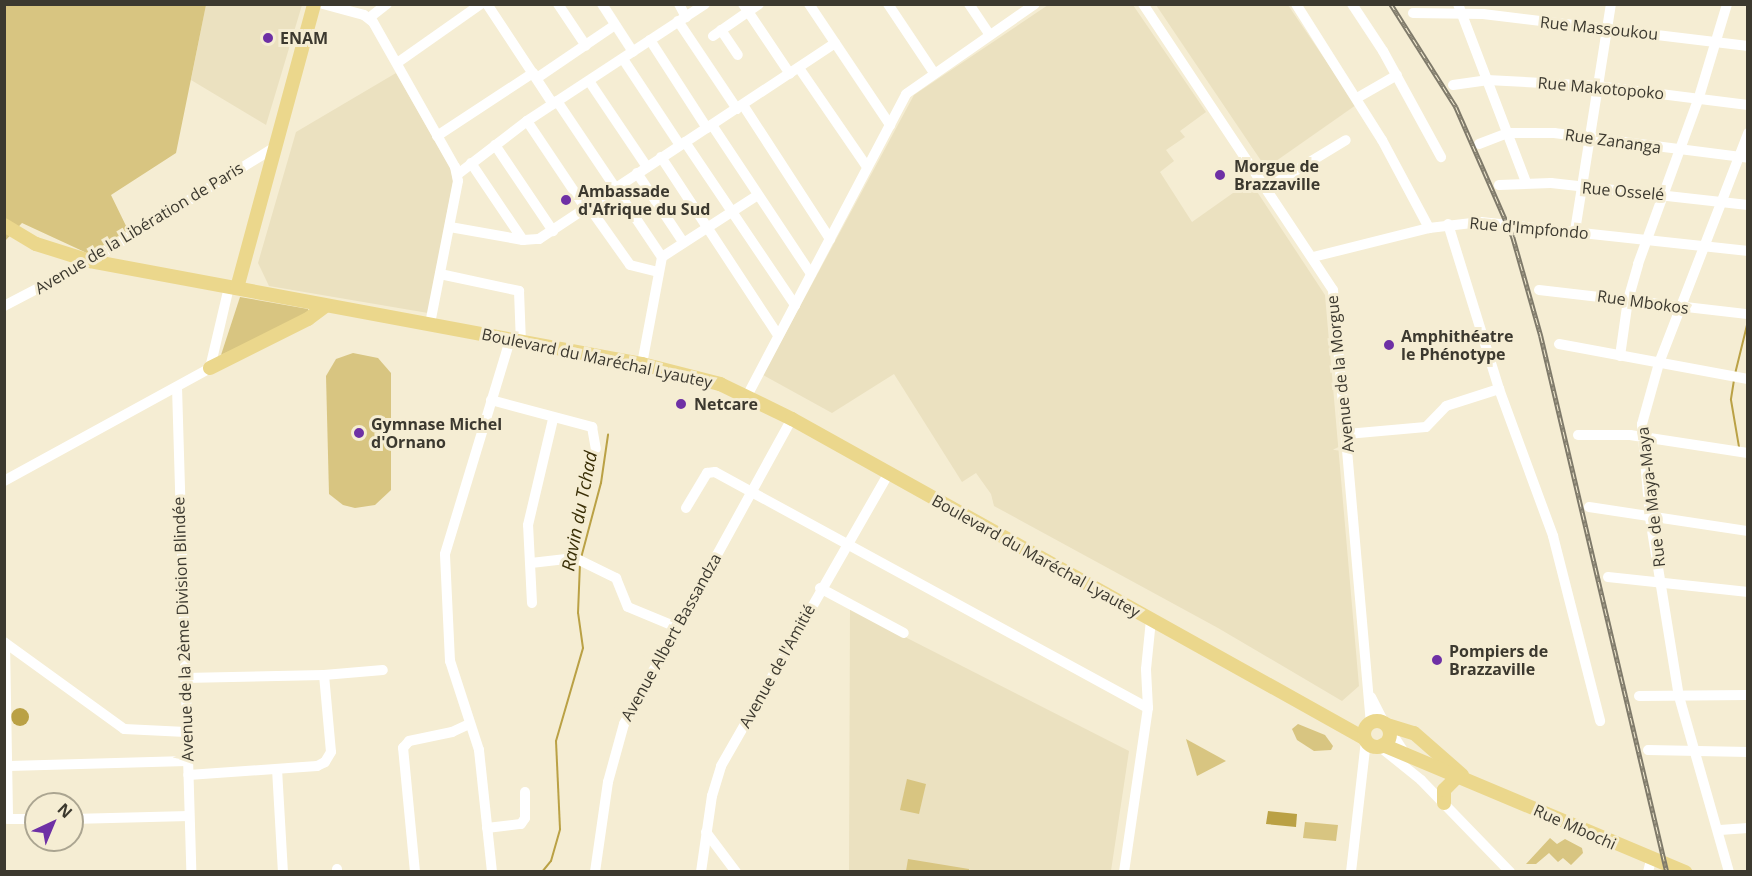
<!DOCTYPE html>
<meta charset="utf-8">
<style>
body{margin:0}
#map{position:relative;width:1752px;height:876px;overflow:hidden;background:#f5edd3;font-family:"Open Sans",sans-serif}
div>[style]{position:absolute}
.built>*{inset:0;background:#ebe1c0}
.green>*{inset:0;background:#d8c581}
.water>*{inset:0;background:#baa145}
.round{border-radius:50%}
.stream>*{height:2px;margin:-1px;padding:0 1px;transform-origin:1px;border-radius:1px;background:#baa145}
.minor>*{height:10px;margin:-5px;padding:0 5px;transform-origin:5px;border-radius:5px;background:#fff}
.major>*{height:14px;margin:-7px;padding:0 7px;transform-origin:7px;border-radius:7px;background:#ebd78c}
.major>.ring{margin:-7px;padding:0;box-sizing:content-box;background:none;border:14px solid #ebd78c;border-radius:50%}
.rail>*{height:4.5px;margin-top:-2.25px;transform-origin:0;background:repeating-linear-gradient(90deg,#f5edd3 0 7px,#7f7a6a 0 14px);box-sizing:border-box;border-block:2px solid #7f7a6a}
.dots>*{width:16px;height:16px;translate:-50% -50%;box-sizing:border-box;border:3px solid #f5edd3;border-radius:50%}
span{translate:-50% -50%;white-space:nowrap;text-align:center;line-height:1.15;-webkit-text-stroke:6px #f5edd3;paint-order:stroke}
.street-label{font-size:16px;color:#3c392f}
.poi-label{font-size:16px;color:#3c392f;font-weight:700}
.left{translate:0 -50%;text-align:left}
.water-label{font-size:18px;color:#392e05;font-style:italic}
.frame{position:absolute;inset:0;border:6px solid #3c392f;pointer-events:none}
.north{position:absolute;left:24px;top:792px;width:60px;height:60px;box-sizing:border-box;background:#f5edd3;border:2px solid #aba591;border-radius:50%;rotate:44deg;font-size:16px;font-weight:700;line-height:24px;text-align:center;color:#3c392f}
.north::after{content:'';display:block;margin:auto;width:21px;height:27px;background:#6e30a5;clip-path:polygon(50% 0,100% 100%,50% 72%,0 100%)}
</style>
<div id="map">
<div class="built">
<i style="clip-path:polygon(206px 5px,302px 5px,266px 125px,191px 80px)"></i>
<i style="clip-path:polygon(1048px 5px,1133px 5px,1206px 112px,1180px 131px,1185px 137px,1166px 150px,1174px 161px,1160px 172px,1192px 222px,1250px 181px,1325px 295px,1359px 686px,1342px 701px,1218px 628px,994px 506px,991px 494px,976px 473px,962px 482px,894px 374px,832px 413px,763px 375px,914px 95px)"></i>
<i style="clip-path:polygon(1156px 5px,1288px 5px,1356px 105px,1266px 168px)"></i>
<i style="clip-path:polygon(396px 73px,451px 169px,453px 182px,428px 313px,269px 286px,258px 263px,296px 132px)"></i>
<i style="clip-path:polygon(850px 609px,1129px 751px,1111px 871px,849px 872px)"></i>
</div>
<div class="green">
<i style="clip-path:polygon(5px 5px,206px 5px,176px 153px,111px 195px,128px 230px,89px 254px,22px 223px,5px 241px)"></i>
<i style="clip-path:polygon(240px 297px,308px 309px,309px 314px,221px 355px)"></i>
<i style="clip-path:polygon(353px 353px,378px 358px,391px 373px,391px 490px,375px 505px,355px 508px,343px 505px,329px 494px,326px 376px,336px 359px)"></i>
<i style="clip-path:polygon(1298px 724px,1325px 735px,1333px 746px,1331px 750px,1314px 751px,1297px 740px,1292px 729px)"></i>
<i style="clip-path:polygon(1186px 739px,1217px 756px,1226px 761px,1197px 776px)"></i>
<i style="clip-path:polygon(907px 779px,926px 784px,919px 814px,900px 810px)"></i>
<i style="clip-path:polygon(1305px 822px,1338px 825px,1336px 841px,1303px 838px)"></i>
<i style="clip-path:polygon(1550px 838px,1557px 844px,1565px 839px,1582px 848px,1583px 853px,1571px 865px,1563px 858px,1558px 862px,1549px 853px,1536px 864px,1526px 864px)"></i>
<i style="clip-path:polygon(908px 859px,969px 869px,969px 871px,906px 871px)"></i>
</div>
<div class="water">
<i class="round" style="left:11px;top:708px;width:18px;height:18px"></i>
<i style="clip-path:polygon(1268px 811px,1297px 814px,1296px 827px,1266px 824px)"></i>
</div>
<div class="stream">
<i style="left:1735px;top:374px;width:55px;rotate:-76.2deg"></i>
<i style="left:1734px;top:380px;width:20px;rotate:99deg"></i>
<i style="left:1731px;top:400px;width:48px;rotate:80.3deg"></i>
<i style="left:581px;top:558px;width:78px;rotate:-75.1deg"></i>
<i style="left:601px;top:483px;width:49px;rotate:-81.7deg"></i>
<i style="left:542px;top:872px;width:14px;rotate:-51deg"></i>
<i style="left:551px;top:861px;width:33px;rotate:-74deg"></i>
<i style="left:560px;top:829px;width:88px;rotate:-92.6deg"></i>
<i style="left:556px;top:741px;width:97px;rotate:-73.8deg"></i>
<i style="left:583px;top:648px;width:35px;rotate:-98deg"></i>
<i style="left:578px;top:613px;width:49px;rotate:-87.7deg"></i>
</div>
<div class="minor">
<i style="left:323px;top:4px;width:42px;rotate:15deg"></i>
<i style="left:364px;top:15px;width:11px;rotate:38deg"></i>
<i style="left:373px;top:22px;width:167px;rotate:60.5deg"></i>
<i style="left:455px;top:167px;width:14px;rotate:78deg"></i>
<i style="left:458px;top:181px;width:146px;rotate:101.1deg"></i>
<i style="left:487px;top:4px;width:120px;rotate:56.6deg"></i>
<i style="left:558px;top:4px;width:50px;rotate:56.3deg"></i>
<i style="left:602px;top:4px;width:57px;rotate:57.1deg"></i>
<i style="left:679px;top:4px;width:15px;rotate:62deg"></i>
<i style="left:743px;top:4px;width:84px;rotate:56.1deg"></i>
<i style="left:809px;top:4px;width:146px;rotate:56.2deg"></i>
<i style="left:888px;top:4px;width:83px;rotate:56.3deg"></i>
<i style="left:969px;top:4px;width:37px;rotate:56deg"></i>
<i style="left:1143px;top:4px;width:343px;rotate:56.4deg"></i>
<i style="left:1333px;top:290px;width:434px;rotate:85deg"></i>
<i style="left:1296px;top:4px;width:161px;rotate:57.7deg"></i>
<i style="left:1382px;top:140px;width:100px;rotate:61.9deg"></i>
<i style="left:1352px;top:4px;width:56px;rotate:56.6deg"></i>
<i style="left:1383px;top:51px;width:121px;rotate:61.3deg"></i>
<i style="left:1458px;top:4px;width:191px;rotate:69.1deg"></i>
<i style="left:1413px;top:13px;width:70px;rotate:0.8deg"></i>
<i style="left:1483px;top:14px;width:267px;rotate:6.9deg"></i>
<i style="left:369px;top:18px;width:23px;rotate:-38deg"></i>
<i style="left:678px;top:21px;width:106px;rotate:56.2deg"></i>
<i style="left:721px;top:30px;width:30px;rotate:56deg"></i>
<i style="left:713px;top:36px;width:56px;rotate:-34.8deg"></i>
<i style="left:650px;top:40px;width:105px;rotate:57.1deg"></i>
<i style="left:623px;top:59px;width:103px;rotate:56.5deg"></i>
<i style="left:397px;top:63px;width:103px;rotate:-35.1deg"></i>
<i style="left:799px;top:68px;width:120px;rotate:55.5deg"></i>
<i style="left:537px;top:78px;width:94px;rotate:-34.2deg"></i>
<i style="left:589px;top:81px;width:104px;rotate:56deg"></i>
<i style="left:1453px;top:85px;width:34px;rotate:-8deg"></i>
<i style="left:1487px;top:80px;width:110px;rotate:3.1deg"></i>
<i style="left:1597px;top:86px;width:152px;rotate:7.2deg"></i>
<i style="left:1357px;top:98px;width:46px;rotate:-29.9deg"></i>
<i style="left:557px;top:101px;width:188px;rotate:56.1deg"></i>
<i style="left:743px;top:105px;width:160px;rotate:57deg"></i>
<i style="left:527px;top:121px;width:106px;rotate:56.2deg"></i>
<i style="left:712px;top:125px;width:179px;rotate:56.4deg"></i>
<i style="left:437px;top:136px;width:115px;rotate:-33.3deg"></i>
<i style="left:685px;top:142px;width:197px;rotate:56deg"></i>
<i style="left:1479px;top:144px;width:31px;rotate:-21deg"></i>
<i style="left:1508px;top:133px;width:46px"></i>
<i style="left:1554px;top:133px;width:196px;rotate:7.3deg"></i>
<i style="left:495px;top:145px;width:104px;rotate:56deg"></i>
<i style="left:661px;top:157px;width:213px;rotate:56.7deg"></i>
<i style="left:471px;top:163px;width:93px;rotate:56deg"></i>
<i style="left:637px;top:173px;width:83px;rotate:56.3deg"></i>
<i style="left:458px;top:174px;width:87px;rotate:-37.5deg"></i>
<i style="left:527px;top:121px;width:213px;rotate:-33.3deg"></i>
<i style="left:1499px;top:185px;width:52px;rotate:-2.2deg"></i>
<i style="left:1551px;top:183px;width:198px;rotate:6.4deg"></i>
<i style="left:1267px;top:188px;width:92px;rotate:-31.3deg"></i>
<i style="left:589px;top:207px;width:71px;rotate:54.7deg"></i>
<i style="left:630px;top:265px;width:29px;rotate:14deg"></i>
<i style="left:1448px;top:224px;width:173px;rotate:72.8deg"></i>
<i style="left:1499px;top:389px;width:157px;rotate:69.8deg"></i>
<i style="left:1553px;top:536px;width:191px;rotate:75.7deg"></i>
<i style="left:450px;top:227px;width:74px;rotate:10.1deg"></i>
<i style="left:523px;top:240px;width:16px;rotate:-4deg"></i>
<i style="left:539px;top:239px;width:355px;rotate:-33.5deg"></i>
<i style="left:1575px;top:231px;width:230px;rotate:-81deg"></i>
<i style="left:1313px;top:257px;width:120px;rotate:-14deg"></i>
<i style="left:1429px;top:228px;width:52px;rotate:-6.6deg"></i>
<i style="left:1481px;top:222px;width:269px;rotate:6.2deg"></i>
<i style="left:440px;top:274px;width:81px;rotate:12.1deg"></i>
<i style="left:519px;top:291px;width:51px;rotate:87.8deg"></i>
<i style="left:1539px;top:290px;width:210px;rotate:6.6deg"></i>
<i style="left:4px;top:306px;width:97px;rotate:-27.6deg"></i>
<i style="left:90px;top:261px;width:214px;rotate:-31.6deg"></i>
<i style="left:1559px;top:344px;width:192px;rotate:10.5deg"></i>
<i style="left:1620px;top:356px;width:57px;rotate:-81.9deg"></i>
<i style="left:1628px;top:300px;width:37px;rotate:-74deg"></i>
<i style="left:1638px;top:264px;width:178px;rotate:-69.9deg"></i>
<i style="left:1699px;top:97px;width:97px;rotate:-73.2deg"></i>
<i style="left:642px;top:364px;width:109px;rotate:-79.4deg"></i>
<i style="left:662px;top:257px;width:114px;rotate:-32.9deg"></i>
<i style="left:177px;top:387px;width:485px;rotate:88.3deg"></i>
<i style="left:747px;top:396px;width:341px;rotate:-62.2deg"></i>
<i style="left:906px;top:94px;width:157px;rotate:-34.9deg"></i>
<i style="left:491px;top:400px;width:105px;rotate:15deg"></i>
<i style="left:592px;top:427px;width:22px;rotate:80deg"></i>
<i style="left:1347px;top:434px;width:79px;rotate:-5.1deg"></i>
<i style="left:1426px;top:427px;width:29px;rotate:-46deg"></i>
<i style="left:1446px;top:406px;width:56px;rotate:-17.8deg"></i>
<i style="left:1578px;top:435px;width:52px"></i>
<i style="left:1630px;top:435px;width:119px;rotate:8.7deg"></i>
<i style="left:4px;top:481px;width:235px;rotate:-28.7deg"></i>
<i style="left:210px;top:368px;width:83px;rotate:-76.8deg"></i>
<i style="left:1589px;top:507px;width:161px;rotate:8.6deg"></i>
<i style="left:686px;top:508px;width:41px;rotate:-59deg"></i>
<i style="left:707px;top:473px;width:8px;rotate:-7deg"></i>
<i style="left:715px;top:472px;width:493px;rotate:28.6deg"></i>
<i style="left:531px;top:563px;width:44px;rotate:-6.5deg"></i>
<i style="left:575px;top:558px;width:46px;rotate:26deg"></i>
<i style="left:616px;top:578px;width:31px;rotate:68deg"></i>
<i style="left:628px;top:607px;width:52px;rotate:22.6deg"></i>
<i style="left:1608px;top:577px;width:141px;rotate:6.1deg"></i>
<i style="left:820px;top:588px;width:95px;rotate:28.2deg"></i>
<i style="left:532px;top:603px;width:78px;rotate:-92.9deg"></i>
<i style="left:528px;top:525px;width:109px;rotate:-76.7deg"></i>
<i style="left:4px;top:642px;width:148px;rotate:35.9deg"></i>
<i style="left:124px;top:729px;width:62px;rotate:2.8deg"></i>
<i style="left:5px;top:643px;width:176px;rotate:89deg"></i>
<i style="left:8px;top:819px;width:28px"></i>
<i style="left:324px;top:675px;width:59px;rotate:-4.8deg"></i>
<i style="left:184px;top:678px;width:140px;rotate:-1.2deg"></i>
<i style="left:324px;top:675px;width:77px;rotate:84.8deg"></i>
<i style="left:331px;top:752px;width:12px;rotate:121deg"></i>
<i style="left:325px;top:762px;width:9px;rotate:153deg"></i>
<i style="left:317px;top:766px;width:129px;rotate:176deg"></i>
<i style="left:1639px;top:696px;width:109px;rotate:-0.5deg"></i>
<i style="left:1371px;top:697px;width:28px;rotate:63deg"></i>
<i style="left:1389px;top:729px;width:33px;rotate:57deg"></i>
<i style="left:1379px;top:746px;width:54px;rotate:39deg"></i>
<i style="left:1421px;top:780px;width:128px;rotate:45.9deg"></i>
<i style="left:1648px;top:750px;width:100px;rotate:1.1deg"></i>
<i style="left:9px;top:766px;width:178px;rotate:-1.6deg"></i>
<i style="left:277px;top:769px;width:103px;rotate:86.7deg"></i>
<i style="left:72px;top:819px;width:117px;rotate:-1.5deg"></i>
<i style="left:487px;top:828px;width:34px;rotate:-7deg"></i>
<i style="left:521px;top:824px;width:7px;rotate:-56deg"></i>
<i style="left:525px;top:818px;width:26px;rotate:-90deg"></i>
<i style="left:1720px;top:830px;width:28px;rotate:-4deg"></i>
<i style="left:706px;top:832px;width:50px;rotate:53.1deg"></i>
<i style="left:337px;top:869px;width:3px;rotate:90deg"></i>
<i style="left:415px;top:872px;width:125px;rotate:-95.5deg"></i>
<i style="left:403px;top:748px;width:9px;rotate:-49deg"></i>
<i style="left:409px;top:741px;width:44px;rotate:-11.8deg"></i>
<i style="left:452px;top:732px;width:19px;rotate:-25deg"></i>
<i style="left:492px;top:872px;width:123px;rotate:-96.1deg"></i>
<i style="left:479px;top:750px;width:94px;rotate:-108deg"></i>
<i style="left:450px;top:661px;width:107px;rotate:-92.7deg"></i>
<i style="left:445px;top:554px;width:224px;rotate:-73.1deg"></i>
<i style="left:595px;top:872px;width:91px;rotate:-81.8deg"></i>
<i style="left:608px;top:782px;width:60px;rotate:-74.6deg"></i>
<i style="left:624px;top:724px;width:348px;rotate:-61.2deg"></i>
<i style="left:701px;top:872px;width:77px;rotate:-81.8deg"></i>
<i style="left:712px;top:796px;width:31px;rotate:-73deg"></i>
<i style="left:721px;top:766px;width:338px;rotate:-60.2deg"></i>
<i style="left:1124px;top:872px;width:166px;rotate:-81.7deg"></i>
<i style="left:1148px;top:708px;width:39px;rotate:-93deg"></i>
<i style="left:1146px;top:669px;width:49px;rotate:-84.2deg"></i>
<i style="left:1351px;top:872px;width:132px;rotate:-83.5deg"></i>
<i style="left:1648px;top:872px;width:12px;rotate:-76deg"></i>
<i style="left:1729px;top:872px;width:182px;rotate:-105.9deg"></i>
<i style="left:1679px;top:697px;width:181px;rotate:-99.2deg"></i>
<i style="left:1650px;top:518px;width:94px;rotate:-94.9deg"></i>
<i style="left:1642px;top:424px;width:63px;rotate:-74.4deg"></i>
<i style="left:1659px;top:363px;width:247px;rotate:-68.8deg"></i>
</div>
<div class="major">
<i style="left:4px;top:225px;width:37px;rotate:31deg"></i>
<i style="left:36px;top:244px;width:57px;rotate:17.5deg"></i>
<i style="left:90px;top:261px;width:562px;rotate:10.57deg"></i>
<i style="left:642px;top:364px;width:81px;rotate:14.4deg"></i>
<i style="left:720px;top:384px;width:80px;rotate:25.9deg"></i>
<i style="left:792px;top:419px;width:655px;rotate:29.15deg"></i>
<i style="left:237px;top:288px;width:294px;rotate:-74.8deg"></i>
<i style="left:210px;top:368px;width:110px;rotate:-26.6deg"></i>
<i style="left:308px;top:319px;width:21px;rotate:-37deg"></i>
<i class="ring" style="left:1364px;top:721px;width:12px;height:12px"></i>
<i style="left:1387px;top:725px;width:28px;rotate:17deg"></i>
<i style="left:1414px;top:733px;width:64px;rotate:41.2deg"></i>
<i style="left:1383px;top:745px;width:328px;rotate:22.8deg"></i>
<i style="left:1444px;top:803px;width:13px;rotate:-90deg"></i>
<i style="left:1444px;top:790px;width:20px;rotate:-45deg"></i>
</div>
<div class="rail">
<i style="left:1391px;top:4px;width:122px;rotate:57.7deg"></i>
<i style="left:1456px;top:107px;width:142px;rotate:66.3deg"></i>
<i style="left:1513px;top:237px;width:103px;rotate:74.2deg"></i>
<i style="left:1541px;top:336px;width:551px;rotate:76.77deg"></i>
</div>
<div class="dots">
<i style="left:268px;top:38px;background:#6e30a5"></i>
<i style="left:1220px;top:175px;background:#6e30a5"></i>
<i style="left:566px;top:200px;background:#6e30a5"></i>
<i style="left:1389px;top:345px;background:#6e30a5"></i>
<i style="left:681px;top:404px;background:#6e30a5"></i>
<i style="left:359px;top:433px;background:#6e30a5"></i>
<i style="left:1437px;top:660px;background:#6e30a5"></i>
</div>
<div class="street-label">
<span style="left:1599px;top:28px;rotate:6deg">Rue Massoukou</span>
<span style="left:1601px;top:88px;rotate:5deg">Rue Makotopoko</span>
<span style="left:1613px;top:141px;rotate:8deg">Rue Zananga</span>
<span style="left:1623px;top:191px;rotate:5deg">Rue Osselé</span>
<span style="left:139px;top:228px;rotate:-31deg">Avenue de la Libération de Paris</span>
<span style="left:1529px;top:228px;rotate:5deg">Rue d'Impfondo</span>
<span style="left:1643px;top:302px;rotate:8deg">Rue Mbokos</span>
<span style="left:597px;top:358px;rotate:12deg">Boulevard du Maréchal Lyautey</span>
<span style="left:1340px;top:374px;rotate:-96deg">Avenue de la Morgue</span>
<span style="left:1651px;top:497px;rotate:-97deg">Rue de Maya-Maya</span>
<span style="left:1036px;top:556px;rotate:29deg">Boulevard du Maréchal Lyautey</span>
<span style="left:183px;top:629px;rotate:-92deg">Avenue de la 2ème Division Blindée</span>
<span style="left:671px;top:637px;rotate:-61deg">Avenue Albert Bassandza</span>
<span style="left:777px;top:666px;rotate:-61deg">Avenue de l'Amitié</span>
<span style="left:1575px;top:827px;rotate:24deg">Rue Mbochi</span>
</div>
<div class="poi-label">
<span class="left" style="left:280px;top:38px">ENAM</span>
<span class="left" style="left:1234px;top:175px">Morgue de<br>Brazzaville</span>
<span class="left" style="left:578px;top:200px">Ambassade<br>d'Afrique du Sud</span>
<span class="left" style="left:1401px;top:345px">Amphithéatre<br>le Phénotype</span>
<span class="left" style="left:694px;top:404px">Netcare</span>
<span class="left" style="left:371px;top:433px">Gymnase Michel<br>d'Ornano</span>
<span class="left" style="left:1449px;top:660px">Pompiers de<br>Brazzaville</span>
</div>
<div class="water-label">
<span style="left:579px;top:511px;rotate:-79deg">Ravin du Tchad</span>
</div>
<div class="frame"></div>
<div class="north">N</div>
</div>
